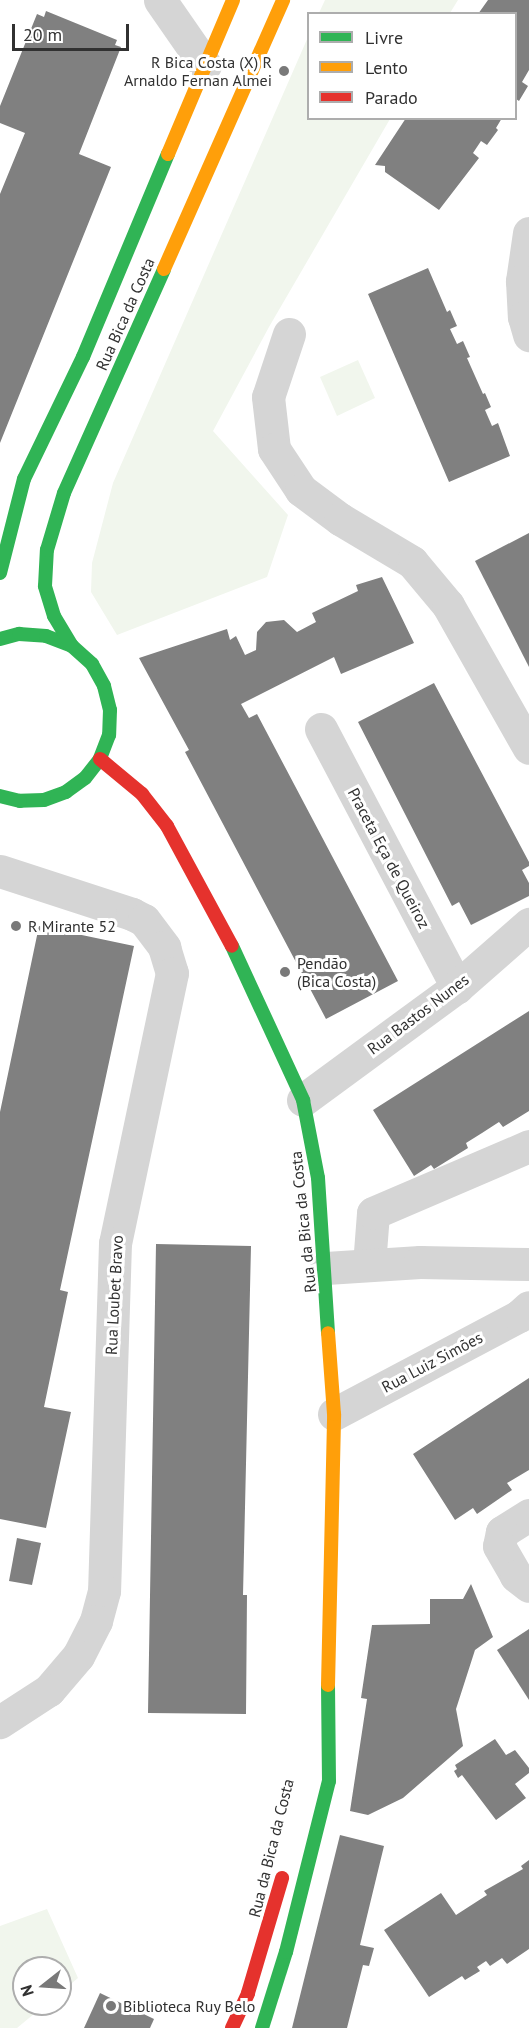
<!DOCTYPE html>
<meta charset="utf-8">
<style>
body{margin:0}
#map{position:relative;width:529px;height:2028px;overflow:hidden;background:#fff;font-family:"PT Sans",sans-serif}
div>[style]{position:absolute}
.green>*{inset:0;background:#f1f6ed}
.building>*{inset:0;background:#808080}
.street>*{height:33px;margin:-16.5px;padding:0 16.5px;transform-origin:16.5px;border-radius:16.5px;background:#d5d5d5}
.fast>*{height:14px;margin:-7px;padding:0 7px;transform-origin:7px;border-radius:7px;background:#30b455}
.slow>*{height:14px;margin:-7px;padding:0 7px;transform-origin:7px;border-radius:7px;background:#ff9f0a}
.jam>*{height:14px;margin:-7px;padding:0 7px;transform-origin:7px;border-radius:7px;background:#e5322d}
.dots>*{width:16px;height:16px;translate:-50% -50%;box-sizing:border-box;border:3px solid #fff;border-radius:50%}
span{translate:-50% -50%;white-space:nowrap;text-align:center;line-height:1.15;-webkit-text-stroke:6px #fff;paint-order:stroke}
.poi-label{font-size:16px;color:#313131}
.right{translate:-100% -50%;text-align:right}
.left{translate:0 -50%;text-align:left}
.street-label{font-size:16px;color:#313131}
.legend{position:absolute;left:307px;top:12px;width:210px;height:108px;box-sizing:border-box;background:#fff;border:2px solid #adadad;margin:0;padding:8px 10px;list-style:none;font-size:18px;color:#313131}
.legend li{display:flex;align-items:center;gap:12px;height:30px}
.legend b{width:30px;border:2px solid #adadad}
.north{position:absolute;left:12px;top:1956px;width:60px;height:60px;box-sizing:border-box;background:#fff;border:2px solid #adadad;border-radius:50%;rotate:253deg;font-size:16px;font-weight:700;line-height:24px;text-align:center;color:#313131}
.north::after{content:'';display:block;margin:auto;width:21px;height:27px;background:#797979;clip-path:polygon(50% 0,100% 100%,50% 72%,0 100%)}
.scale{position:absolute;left:12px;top:24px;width:117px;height:27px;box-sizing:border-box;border:3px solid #313131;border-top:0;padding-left:8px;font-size:18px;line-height:21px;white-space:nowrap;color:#313131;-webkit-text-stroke:4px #fff;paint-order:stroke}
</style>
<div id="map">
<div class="green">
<i style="clip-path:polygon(325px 0,458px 0,450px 13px,319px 13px)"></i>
<i style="clip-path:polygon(308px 37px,308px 118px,390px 119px,269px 327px,213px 431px,288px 515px,267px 577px,117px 635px,91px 592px,92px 563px,113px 483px)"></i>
<i style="clip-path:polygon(358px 360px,375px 398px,337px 416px,320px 377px)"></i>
<i style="clip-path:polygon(47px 1909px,78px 1978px,60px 1993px,60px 1968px,24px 1968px,24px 2004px,46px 2004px,17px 2028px,0 2028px,0 1926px)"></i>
</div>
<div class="building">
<i style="clip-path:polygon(488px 0,529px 0,529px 70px,522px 82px,528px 86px,519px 101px,516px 99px,516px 14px,478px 14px)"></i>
<i style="clip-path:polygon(46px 11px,117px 40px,115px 45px,121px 47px,79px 154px,111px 167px,0 443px,0 194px,25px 133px,0 123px,0 106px,37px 14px,44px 17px)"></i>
<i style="clip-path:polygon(406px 118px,502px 118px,496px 128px,498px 130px,487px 145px,481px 141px,473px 153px,479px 158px,439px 210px,385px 172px,385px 166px,375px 165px)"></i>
<i style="clip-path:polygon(428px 268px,447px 312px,450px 310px,457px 326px,450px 329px,457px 344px,463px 341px,470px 357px,467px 358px,483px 394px,485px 393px,491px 407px,485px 410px,492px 426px,498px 423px,510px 456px,449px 482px,368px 294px)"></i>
<i style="clip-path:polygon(529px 533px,529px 667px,475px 561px)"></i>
<i style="clip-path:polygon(382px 577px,414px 643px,341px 674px,334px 657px,241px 704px,249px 718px,257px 714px,398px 981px,326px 1019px,185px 752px,189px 750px,139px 658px,227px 629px,230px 640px,236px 636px,245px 655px,256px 650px,257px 632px,266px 622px,284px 620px,297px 632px,316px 622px,312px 613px,358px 591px,356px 585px)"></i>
<i style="clip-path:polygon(434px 683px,529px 862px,529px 866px,522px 870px,529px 883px,529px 896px,471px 925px,459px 902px,452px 906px,358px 722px)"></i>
<i style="clip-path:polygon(39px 926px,134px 946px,60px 1290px,68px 1292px,44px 1407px,71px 1412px,46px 1528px,0 1519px,0 1112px)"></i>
<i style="clip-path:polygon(529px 1011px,529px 1111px,503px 1127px,499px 1122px,482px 1133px,466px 1143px,468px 1148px,434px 1169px,431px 1165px,414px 1176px,373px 1110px)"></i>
<i style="clip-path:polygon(156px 1244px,251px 1246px,243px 1595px,247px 1595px,246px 1714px,148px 1713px)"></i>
<i style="clip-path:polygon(529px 1378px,529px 1470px,507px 1483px,512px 1490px,477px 1514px,473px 1508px,455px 1520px,413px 1454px)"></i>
<i style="clip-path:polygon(17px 1538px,41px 1543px,32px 1585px,9px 1581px)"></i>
<i style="clip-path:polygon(471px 1584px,493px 1637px,475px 1650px,456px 1709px,463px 1746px,403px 1798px,368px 1815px,350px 1811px,367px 1699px,361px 1698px,372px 1625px,430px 1624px,430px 1599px,463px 1599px)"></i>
<i style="clip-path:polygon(529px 1629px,529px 1700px,497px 1650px)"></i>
<i style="clip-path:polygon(495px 1739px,506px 1755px,515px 1750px,529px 1768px,529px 1773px,515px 1784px,526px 1798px,496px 1820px,462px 1775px,458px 1778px,454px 1771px,457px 1769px,455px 1765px)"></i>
<i style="clip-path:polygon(340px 1835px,384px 1846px,360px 1945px,374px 1948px,369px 1966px,363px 1965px,347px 2028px,292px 2028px)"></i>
<i style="clip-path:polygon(529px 1860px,529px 1949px,507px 1964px,502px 1958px,490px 1966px,486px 1961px,477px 1967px,480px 1971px,465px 1980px,462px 1976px,429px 1997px,384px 1930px,441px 1893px,456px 1915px,487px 1895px,484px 1891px,523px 1869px,521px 1866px)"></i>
<i style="clip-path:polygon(100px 1993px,154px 2019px,150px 2028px,84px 2028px)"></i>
</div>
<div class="street">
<i style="left:160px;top:0;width:79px;rotate:55.3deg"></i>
<i style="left:529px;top:233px;width:49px;rotate:98.3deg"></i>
<i style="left:522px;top:281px;width:36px;rotate:87deg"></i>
<i style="left:524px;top:317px;width:19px;rotate:74deg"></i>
<i style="left:289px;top:334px;width:66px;rotate:108.4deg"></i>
<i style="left:268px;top:397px;width:52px;rotate:83.4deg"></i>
<i style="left:274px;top:449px;width:49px;rotate:56.6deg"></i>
<i style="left:301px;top:490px;width:49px;rotate:36.6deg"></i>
<i style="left:340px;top:519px;width:84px;rotate:30.8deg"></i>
<i style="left:412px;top:562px;width:56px;rotate:50.1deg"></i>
<i style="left:448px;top:605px;width:164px;rotate:60.5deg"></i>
<i style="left:321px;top:729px;width:292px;rotate:62.2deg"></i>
<i style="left:0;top:871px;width:139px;rotate:18deg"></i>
<i style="left:132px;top:914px;width:13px;rotate:27deg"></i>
<i style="left:144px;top:920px;width:34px;rotate:53deg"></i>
<i style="left:164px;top:947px;width:27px;rotate:73deg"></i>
<i style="left:172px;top:973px;width:276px;rotate:101.9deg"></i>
<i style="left:115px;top:1243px;width:348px;rotate:91.8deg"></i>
<i style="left:104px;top:1591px;width:31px;rotate:105deg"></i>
<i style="left:96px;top:1621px;width:39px;rotate:117deg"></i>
<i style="left:78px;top:1656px;width:45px;rotate:130.5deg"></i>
<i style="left:49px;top:1690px;width:59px;rotate:146.9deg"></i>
<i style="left:303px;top:1100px;width:191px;rotate:-36.3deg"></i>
<i style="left:457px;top:987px;width:96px;rotate:-41.2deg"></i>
<i style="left:369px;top:1265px;width:52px;rotate:-85.6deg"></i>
<i style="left:373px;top:1213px;width:170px;rotate:-23.2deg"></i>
<i style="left:326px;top:1268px;width:94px;rotate:-3.7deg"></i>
<i style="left:420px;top:1262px;width:109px;rotate:1.1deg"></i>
<i style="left:334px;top:1414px;width:209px;rotate:-27.9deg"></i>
<i style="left:519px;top:1316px;width:13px;rotate:-42deg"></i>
<i style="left:529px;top:1515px;width:32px;rotate:148deg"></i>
<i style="left:502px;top:1532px;width:14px;rotate:102deg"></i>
<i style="left:499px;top:1546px;width:34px;rotate:60deg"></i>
<i style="left:516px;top:1576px;width:16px;rotate:38deg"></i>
</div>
<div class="fast">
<i style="left:0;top:573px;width:97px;rotate:-75.7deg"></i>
<i style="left:24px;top:479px;width:136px;rotate:-64.2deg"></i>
<i style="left:83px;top:357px;width:220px;rotate:-67.3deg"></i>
<i style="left:0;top:639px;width:20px;rotate:-15deg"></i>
<i style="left:19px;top:634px;width:27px;rotate:4deg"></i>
<i style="left:46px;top:636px;width:28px;rotate:21deg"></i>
<i style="left:72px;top:646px;width:27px;rotate:42deg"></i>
<i style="left:92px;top:664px;width:25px;rotate:61deg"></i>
<i style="left:104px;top:686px;width:25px;rotate:76deg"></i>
<i style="left:110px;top:710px;width:25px;rotate:92deg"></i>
<i style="left:109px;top:735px;width:26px;rotate:111deg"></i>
<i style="left:100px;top:759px;width:24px;rotate:128deg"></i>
<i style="left:85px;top:778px;width:24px;rotate:144deg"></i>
<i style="left:66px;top:792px;width:23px;rotate:160deg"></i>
<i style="left:44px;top:800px;width:24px;rotate:178deg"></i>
<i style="left:20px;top:801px;width:21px;rotate:-166deg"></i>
<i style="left:72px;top:646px;width:35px;rotate:-121deg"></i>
<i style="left:54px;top:616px;width:31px;rotate:-107deg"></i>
<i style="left:45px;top:586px;width:36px;rotate:-87deg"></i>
<i style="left:47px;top:550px;width:59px;rotate:-73.4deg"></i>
<i style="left:64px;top:493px;width:245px;rotate:-65.9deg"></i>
<i style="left:232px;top:946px;width:170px;rotate:65.2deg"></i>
<i style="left:303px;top:1100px;width:79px;rotate:79.1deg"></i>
<i style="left:318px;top:1178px;width:155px;rotate:86.3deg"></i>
<i style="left:262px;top:2028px;width:80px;rotate:-72.5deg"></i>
<i style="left:286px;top:1952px;width:176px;rotate:-75.9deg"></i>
<i style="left:329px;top:1781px;width:96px;rotate:-90.6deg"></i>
</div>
<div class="slow">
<i style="left:168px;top:154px;width:167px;rotate:-67.1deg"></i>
<i style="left:164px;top:269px;width:294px;rotate:-66.1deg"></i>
<i style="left:328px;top:1685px;width:271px;rotate:-88.7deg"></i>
<i style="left:334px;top:1414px;width:81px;rotate:-94.2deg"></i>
</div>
<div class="jam">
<i style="left:100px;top:759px;width:55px;rotate:39.8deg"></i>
<i style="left:142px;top:794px;width:41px;rotate:52deg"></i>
<i style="left:167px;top:826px;width:136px;rotate:61.6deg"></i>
<i style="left:232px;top:2028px;width:38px;rotate:-65deg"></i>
<i style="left:248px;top:1993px;width:120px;rotate:-73.5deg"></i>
</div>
<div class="dots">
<i style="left:284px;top:71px;background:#797979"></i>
<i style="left:16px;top:926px;background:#797979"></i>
<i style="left:285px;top:972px;background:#797979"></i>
<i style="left:111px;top:2006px;background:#797979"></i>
</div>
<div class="poi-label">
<span class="right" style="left:272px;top:71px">R Bica Costa (X) R<br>Arnaldo Fernan Almei</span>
<span class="left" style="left:28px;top:926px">R Mirante 52</span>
<span class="left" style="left:297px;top:972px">Pendão<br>(Bica Costa)</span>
<span class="left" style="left:123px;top:2006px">Biblioteca Ruy Belo</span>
</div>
<div class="street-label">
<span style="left:125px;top:314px;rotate:-66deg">Rua Bica da Costa</span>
<span style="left:389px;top:858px;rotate:62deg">Praceta Eça de Queiroz</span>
<span style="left:418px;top:1014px;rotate:-37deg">Rua Bastos Nunes</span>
<span style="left:303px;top:1222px;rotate:-96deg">Rua da Bica da Costa</span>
<span style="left:114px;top:1295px;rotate:-87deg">Rua Loubet Bravo</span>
<span style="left:432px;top:1362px;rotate:-28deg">Rua Luiz Simões</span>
<span style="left:271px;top:1848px;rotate:-76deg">Rua da Bica da Costa</span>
</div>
<ul class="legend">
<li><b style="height:8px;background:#30b455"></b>Livre</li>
<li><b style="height:8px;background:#ff9f0a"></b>Lento</li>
<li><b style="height:8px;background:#e5322d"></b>Parado</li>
</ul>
<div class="north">N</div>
<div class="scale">20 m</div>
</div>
